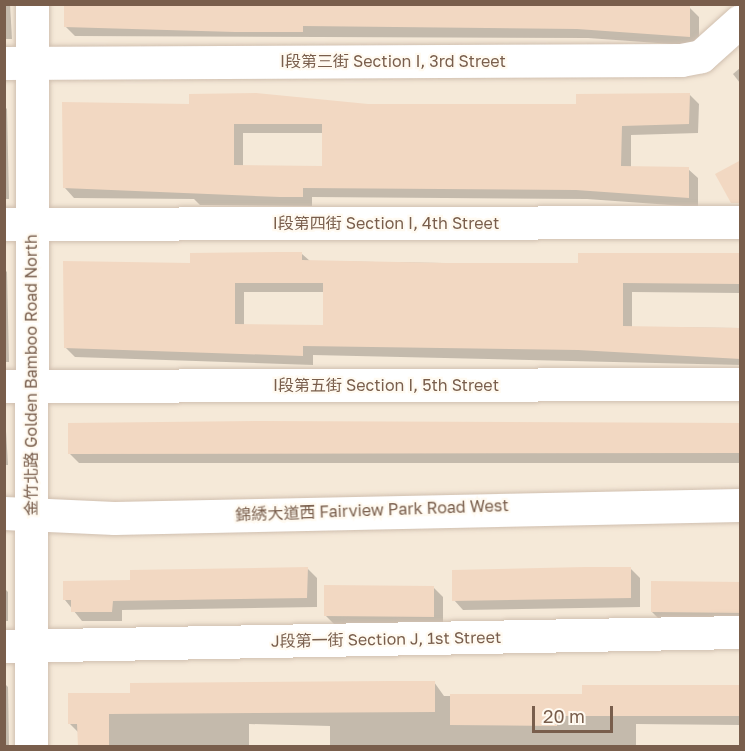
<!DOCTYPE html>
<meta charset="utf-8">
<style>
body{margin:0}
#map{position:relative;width:745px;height:751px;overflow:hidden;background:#fdf7ea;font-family:"Golos Text","Noto Sans TC",sans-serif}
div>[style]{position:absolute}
.residential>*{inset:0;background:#f5e9d8}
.shadow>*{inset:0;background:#0003}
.building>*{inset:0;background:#f2d8c2}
.roads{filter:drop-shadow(0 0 2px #d0bfaf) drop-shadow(0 0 2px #d0bfaf)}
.minor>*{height:33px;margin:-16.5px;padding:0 16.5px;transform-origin:16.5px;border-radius:16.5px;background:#fff}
span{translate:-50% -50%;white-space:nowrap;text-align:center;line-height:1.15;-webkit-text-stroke:4.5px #fffaf1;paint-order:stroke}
.street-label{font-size:16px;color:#795e4c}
.frame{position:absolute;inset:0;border:6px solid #795e4c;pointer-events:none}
.scale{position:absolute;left:532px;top:706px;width:81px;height:27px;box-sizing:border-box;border:3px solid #795e4c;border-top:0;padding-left:8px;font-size:18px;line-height:21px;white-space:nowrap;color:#795e4c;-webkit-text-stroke:4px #fffaf1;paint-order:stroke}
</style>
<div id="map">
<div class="residential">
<i style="clip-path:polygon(5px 5px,740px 5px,740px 746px,5px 746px)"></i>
</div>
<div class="shadow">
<i style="clip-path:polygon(4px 4px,10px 4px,12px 39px,4px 39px)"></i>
<i style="clip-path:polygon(65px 4px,689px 7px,699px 17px,699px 46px,588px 38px,75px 36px,65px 26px)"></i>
<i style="clip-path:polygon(740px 68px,740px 83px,733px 74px)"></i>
<i style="clip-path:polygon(evenodd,689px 94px,699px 104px,698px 133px,631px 135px,631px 168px,688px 169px,698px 178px,698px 207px,587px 199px,312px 197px,312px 206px,200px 205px,194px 199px,74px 198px,65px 188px,64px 104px,578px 105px,689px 94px,243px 133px,323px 133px,323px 168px,243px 167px,243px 133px)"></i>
<i style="clip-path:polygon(4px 106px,7px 109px,9px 199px,4px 199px)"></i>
<i style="clip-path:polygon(evenodd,302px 254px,310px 261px,579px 265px,740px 255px,740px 293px,632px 292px,632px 327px,740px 328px,740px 365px,313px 355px,313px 365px,75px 357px,65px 347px,192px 265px,302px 254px,244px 292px,325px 292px,324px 327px,244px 326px,244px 292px)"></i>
<i style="clip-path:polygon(4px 269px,7px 272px,9px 362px,4px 362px)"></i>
<i style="clip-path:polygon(740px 424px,740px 463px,79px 463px,69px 453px)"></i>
<i style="clip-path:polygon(4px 430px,6px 431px,8px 465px,4px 465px)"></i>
<i style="clip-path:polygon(307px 568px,317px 578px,317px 607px,122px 610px,122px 621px,82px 621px,65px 600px,132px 582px)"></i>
<i style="clip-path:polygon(630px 568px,640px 578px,640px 607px,463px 610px,454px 600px)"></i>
<i style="clip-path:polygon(740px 584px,740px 622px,662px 622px,652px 612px)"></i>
<i style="clip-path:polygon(4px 588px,8px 592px,8px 621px,4px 621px)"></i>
<i style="clip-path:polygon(434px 588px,443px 597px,443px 626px,335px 625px,326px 616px)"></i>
<i style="clip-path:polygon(434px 682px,444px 696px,583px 696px,740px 686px,740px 725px,636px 724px,636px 746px,330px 746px,330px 726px,249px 724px,249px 746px,79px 746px,79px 733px,69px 723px,131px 695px)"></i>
<i style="clip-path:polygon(4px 683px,8px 687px,9px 746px,4px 746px)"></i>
</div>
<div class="building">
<i style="clip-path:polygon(64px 4px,690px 6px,690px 37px,577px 29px,303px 26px,303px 32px,235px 32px,64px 27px)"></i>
<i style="clip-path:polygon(evenodd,256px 93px,368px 104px,576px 104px,576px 94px,690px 93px,689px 124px,622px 126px,621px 166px,689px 167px,689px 198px,576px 190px,303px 188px,303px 197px,280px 197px,63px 188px,62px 102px,189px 104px,189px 94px,256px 93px,234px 124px,322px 124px,322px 166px,234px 165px,234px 124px)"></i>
<i style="clip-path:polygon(741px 160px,741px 203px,731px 203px,715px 174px)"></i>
<i style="clip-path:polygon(evenodd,279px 252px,302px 252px,302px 260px,446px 263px,578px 263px,578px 253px,741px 253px,741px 284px,623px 283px,623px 326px,741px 328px,741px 359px,578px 350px,303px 346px,303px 356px,64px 348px,63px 261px,190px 263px,190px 253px,279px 252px,235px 283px,323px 283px,323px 325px,235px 324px,235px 283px)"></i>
<i style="clip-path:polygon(261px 421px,741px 423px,741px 453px,68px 454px,68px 423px)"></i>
<i style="clip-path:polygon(308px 567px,307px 598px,113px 601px,112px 612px,71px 612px,71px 600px,63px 600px,63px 581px,130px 580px,130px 570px)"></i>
<i style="clip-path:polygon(585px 567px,631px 567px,631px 598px,452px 601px,452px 570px)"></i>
<i style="clip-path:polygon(651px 581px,741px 582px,741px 613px,651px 612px)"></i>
<i style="clip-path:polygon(324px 585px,434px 586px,434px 617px,324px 616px)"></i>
<i style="clip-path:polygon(390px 681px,435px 681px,435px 712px,109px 714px,109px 747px,78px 747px,77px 724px,68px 724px,68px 693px,130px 693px,130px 683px)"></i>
<i style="clip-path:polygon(582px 685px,741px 685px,741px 716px,557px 716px,557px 726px,450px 725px,450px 694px,582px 694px)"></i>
</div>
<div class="roads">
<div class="minor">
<i style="left:4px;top:63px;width:677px;rotate:-0.25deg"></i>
<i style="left:681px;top:60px;width:20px;rotate:-11deg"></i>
<i style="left:701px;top:56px;width:52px;rotate:-41.9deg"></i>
<i style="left:4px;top:224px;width:736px;rotate:-0.16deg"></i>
<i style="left:4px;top:386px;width:736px;rotate:-0.16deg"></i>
<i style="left:4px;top:513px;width:110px;rotate:2.6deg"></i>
<i style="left:114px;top:518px;width:626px;rotate:-1.19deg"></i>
<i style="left:4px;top:646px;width:736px;rotate:-1.09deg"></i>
<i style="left:31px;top:746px;width:742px;rotate:-89.92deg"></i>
</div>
</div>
<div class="street-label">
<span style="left:393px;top:61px">I段第三街 Section I, 3rd Street</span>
<span style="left:386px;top:223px">I段第四街 Section I, 4th Street</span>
<span style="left:31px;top:375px;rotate:-90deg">金竹北路 Golden Bamboo Road North</span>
<span style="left:386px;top:385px">I段第五街 Section I, 5th Street</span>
<span style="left:372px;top:510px;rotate:-2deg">錦綉大道西 Fairview Park Road West</span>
<span style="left:386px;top:639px;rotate:-1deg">J段第一街 Section J, 1st Street</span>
</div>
<div class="frame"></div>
<div class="scale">20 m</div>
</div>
